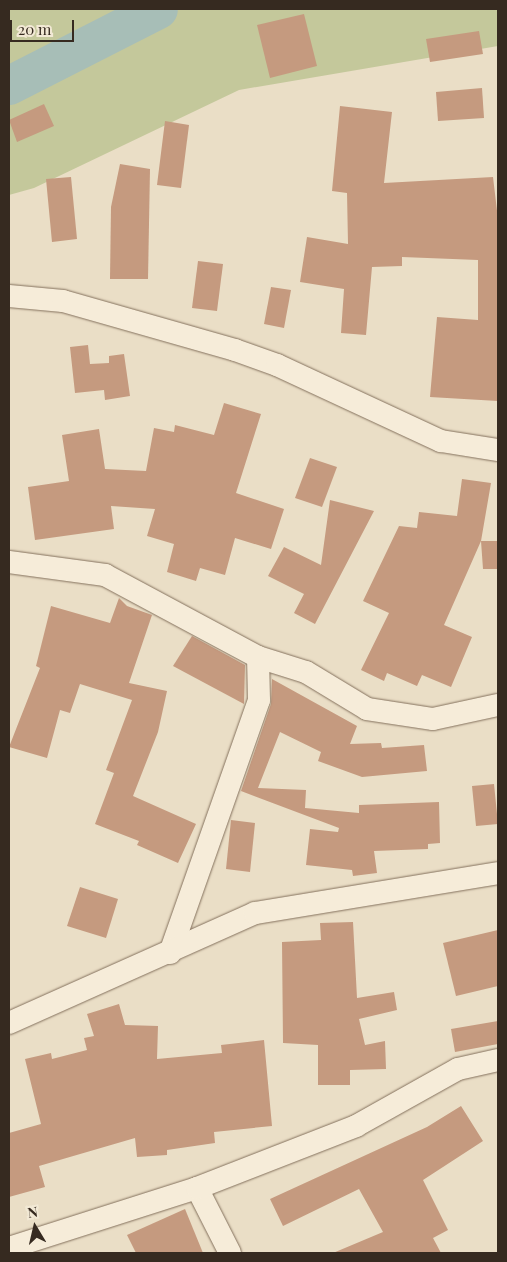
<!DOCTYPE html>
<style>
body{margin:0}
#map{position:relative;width:507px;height:1262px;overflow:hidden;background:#eadec6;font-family:"Playfair Display",serif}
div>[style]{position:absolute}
.green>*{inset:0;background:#c4c89b}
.river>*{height:39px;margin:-19.5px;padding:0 19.5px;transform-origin:19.5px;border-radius:19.5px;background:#a7beb7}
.building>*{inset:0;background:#c59a7f}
.roads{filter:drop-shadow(0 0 1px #84715d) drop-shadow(0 0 1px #84715d)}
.street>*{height:22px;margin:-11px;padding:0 11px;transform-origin:11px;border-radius:11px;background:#f6ecd9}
span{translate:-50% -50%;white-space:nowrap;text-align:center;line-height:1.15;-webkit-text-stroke:4.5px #f2e9d5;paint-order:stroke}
.frame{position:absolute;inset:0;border:10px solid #362a20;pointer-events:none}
.north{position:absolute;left:10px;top:1202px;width:50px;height:50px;-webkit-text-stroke:4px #f2e9d5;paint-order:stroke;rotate:351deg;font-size:14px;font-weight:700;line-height:20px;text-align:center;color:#362a20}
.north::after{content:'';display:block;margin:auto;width:18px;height:22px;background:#362a20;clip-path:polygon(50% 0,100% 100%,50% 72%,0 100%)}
.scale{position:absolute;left:10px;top:20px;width:64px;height:22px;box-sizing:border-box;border:2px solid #362a20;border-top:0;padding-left:6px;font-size:15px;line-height:18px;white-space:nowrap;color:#362a20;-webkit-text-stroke:4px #f2e9d5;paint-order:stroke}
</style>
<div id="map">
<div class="green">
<i style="clip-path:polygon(9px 9px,498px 9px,498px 46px,239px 90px,34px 188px,9px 195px)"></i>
</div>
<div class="river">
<i style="left:9px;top:85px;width:167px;rotate:-27deg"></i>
</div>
<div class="building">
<i style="clip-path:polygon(304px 14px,317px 66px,270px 78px,257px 25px)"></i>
<i style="clip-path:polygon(479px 31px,483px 54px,430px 62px,426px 39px)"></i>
<i style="clip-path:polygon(482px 88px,484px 118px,438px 121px,436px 92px)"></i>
<i style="clip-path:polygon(44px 104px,54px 126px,17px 142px,9px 120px)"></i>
<i style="clip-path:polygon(340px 106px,392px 112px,384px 183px,493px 177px,498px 219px,498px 401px,430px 397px,437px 317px,478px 320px,478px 260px,402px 257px,402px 266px,372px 267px,366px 335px,341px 333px,344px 289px,300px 282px,307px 237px,348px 244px,347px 193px,332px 191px)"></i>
<i style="clip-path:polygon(165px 121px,189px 125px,181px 188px,157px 185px)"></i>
<i style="clip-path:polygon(120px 164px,150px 169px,148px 279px,110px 279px,111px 207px)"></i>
<i style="clip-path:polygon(71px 177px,77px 239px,52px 242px,46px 179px)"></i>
<i style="clip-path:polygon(198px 261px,223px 264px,217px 311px,192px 308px)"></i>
<i style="clip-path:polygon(271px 287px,291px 290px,284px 328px,264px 324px)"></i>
<i style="clip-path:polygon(88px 345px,90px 364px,109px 363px,109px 356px,124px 354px,130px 396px,105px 400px,104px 390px,75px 393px,70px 347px)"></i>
<i style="clip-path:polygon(224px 403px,261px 414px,236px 493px,284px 509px,271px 549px,235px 538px,225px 575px,200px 568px,196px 581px,167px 572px,174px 544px,147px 536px,155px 509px,111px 506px,114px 529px,35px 540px,28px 487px,69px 481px,62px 435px,99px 429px,105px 469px,146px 471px,154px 428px,174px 432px,175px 425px,214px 435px)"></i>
<i style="clip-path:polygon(310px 458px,337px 467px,322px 507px,295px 498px)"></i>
<i style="clip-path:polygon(462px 479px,491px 483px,481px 541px,498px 541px,498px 569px,483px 569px,481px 541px,444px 625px,472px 637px,451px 687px,422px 675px,417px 686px,387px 673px,384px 681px,361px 670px,389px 613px,363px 601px,399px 526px,417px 528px,419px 512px,457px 516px)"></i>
<i style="clip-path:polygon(330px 500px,374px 511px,315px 624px,294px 613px,304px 594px,268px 576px,284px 547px,321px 565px)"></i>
<i style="clip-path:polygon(119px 598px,127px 606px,152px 615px,129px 683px,167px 691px,158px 732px,133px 796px,196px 824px,178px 863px,137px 845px,139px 841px,95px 824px,114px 773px,106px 770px,132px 700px,80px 684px,70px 713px,60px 710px,47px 758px,9px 747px,40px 668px,36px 666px,51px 606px,110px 623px)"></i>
<i style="clip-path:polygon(192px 636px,245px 665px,244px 704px,173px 666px)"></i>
<i style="clip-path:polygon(272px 679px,357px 726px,350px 744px,381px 743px,382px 748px,424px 745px,427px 771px,362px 777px,318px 761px,321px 752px,280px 732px,258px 788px,306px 790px,305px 808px,359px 813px,359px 805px,439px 802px,440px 843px,428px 844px,428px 849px,374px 851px,377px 873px,353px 876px,352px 870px,306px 865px,310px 829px,338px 832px,339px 828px,241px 791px,271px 704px)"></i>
<i style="clip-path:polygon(494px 784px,498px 824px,476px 826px,472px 786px)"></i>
<i style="clip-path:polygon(231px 820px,255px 823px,250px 872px,226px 869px)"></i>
<i style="clip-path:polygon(80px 887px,118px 899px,106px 938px,67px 926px)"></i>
<i style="clip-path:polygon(353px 922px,357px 998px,394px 992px,397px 1010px,359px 1019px,365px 1045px,385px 1041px,386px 1069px,350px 1070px,350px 1085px,318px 1085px,318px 1045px,283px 1043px,282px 942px,321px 940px,320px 923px)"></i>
<i style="clip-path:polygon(498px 930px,498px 986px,456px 996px,443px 943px)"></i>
<i style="clip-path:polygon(119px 1004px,125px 1025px,158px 1026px,157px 1059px,222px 1053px,221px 1045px,264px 1040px,272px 1126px,214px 1132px,215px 1143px,167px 1150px,167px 1155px,137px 1157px,135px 1138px,39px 1166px,45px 1187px,9px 1197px,9px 1133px,41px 1124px,25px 1059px,51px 1053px,52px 1059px,87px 1050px,84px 1038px,94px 1036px,87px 1014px)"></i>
<i style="clip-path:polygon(498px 1021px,498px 1044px,455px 1052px,451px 1029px)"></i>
<i style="clip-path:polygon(461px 1106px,483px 1141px,423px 1180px,448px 1230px,433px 1238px,441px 1253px,333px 1253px,383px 1232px,359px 1189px,283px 1226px,270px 1199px,427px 1127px)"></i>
<i style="clip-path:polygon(185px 1209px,203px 1253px,136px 1253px,127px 1235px)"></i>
</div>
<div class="roads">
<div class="street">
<i style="left:9px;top:296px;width:54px;rotate:5.3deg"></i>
<i style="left:63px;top:301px;width:179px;rotate:15.9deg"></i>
<i style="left:235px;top:350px;width:45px;rotate:19.7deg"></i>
<i style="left:277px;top:365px;width:181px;rotate:24.9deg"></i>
<i style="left:441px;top:441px;width:58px;rotate:9deg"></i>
<i style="left:9px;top:562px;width:97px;rotate:7.7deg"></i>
<i style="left:105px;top:575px;width:174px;rotate:28.2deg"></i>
<i style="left:258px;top:657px;width:50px;rotate:17.4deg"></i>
<i style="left:306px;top:672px;width:71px;rotate:31.2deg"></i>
<i style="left:367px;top:709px;width:67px;rotate:8.6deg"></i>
<i style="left:433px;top:719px;width:66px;rotate:-12.2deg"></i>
<i style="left:170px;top:953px;width:268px;rotate:-70.6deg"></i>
<i style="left:259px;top:700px;width:43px;rotate:-91.3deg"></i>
<i style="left:9px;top:1023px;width:269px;rotate:-24.1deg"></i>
<i style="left:255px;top:913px;width:246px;rotate:-9.3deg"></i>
<i style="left:197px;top:1188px;width:73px;rotate:63.1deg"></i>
<i style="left:9px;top:1248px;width:197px;rotate:-17.7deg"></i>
<i style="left:197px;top:1188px;width:171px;rotate:-21.3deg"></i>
<i style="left:356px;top:1126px;width:117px;rotate:-29.2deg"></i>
<i style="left:458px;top:1069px;width:41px;rotate:-12.7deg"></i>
</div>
</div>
<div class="frame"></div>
<div class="north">N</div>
<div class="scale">20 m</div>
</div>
